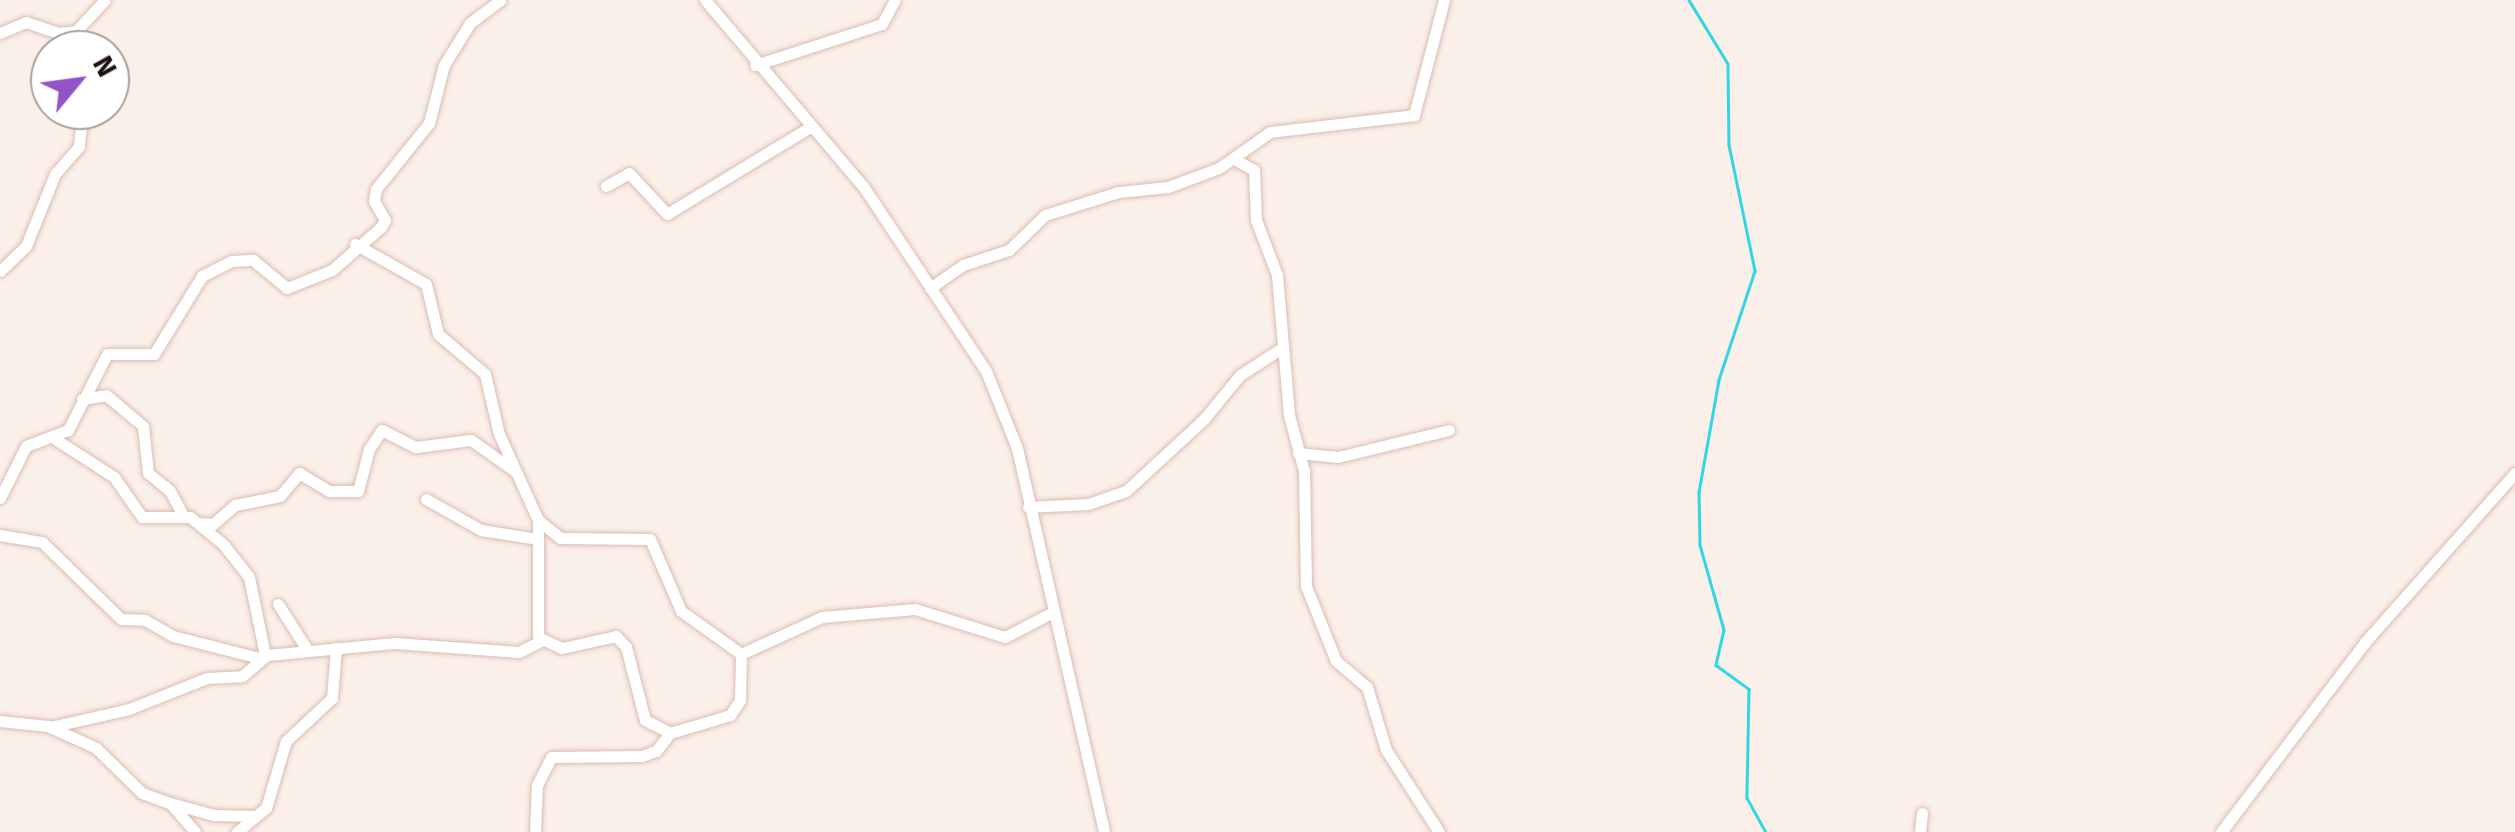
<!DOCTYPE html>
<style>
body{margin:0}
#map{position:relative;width:2515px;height:832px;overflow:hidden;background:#fbefe9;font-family:"Fira Sans",sans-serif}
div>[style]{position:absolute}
.stream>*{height:2.5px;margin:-1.25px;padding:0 1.25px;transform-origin:1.25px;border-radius:1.25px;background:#30d7e3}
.roads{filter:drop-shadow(0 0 2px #d9bdaf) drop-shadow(0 0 2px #d9bdaf)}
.street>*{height:11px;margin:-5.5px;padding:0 5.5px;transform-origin:5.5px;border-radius:5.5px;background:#fff}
span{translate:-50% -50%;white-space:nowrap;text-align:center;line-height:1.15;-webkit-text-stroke:9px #fff;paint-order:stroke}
.north{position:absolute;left:30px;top:30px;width:100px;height:100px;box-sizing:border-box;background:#fff;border:2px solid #a4a09e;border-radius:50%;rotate:61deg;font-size:28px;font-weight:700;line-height:40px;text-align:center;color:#1b110d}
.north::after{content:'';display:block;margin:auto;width:35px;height:45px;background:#9354c9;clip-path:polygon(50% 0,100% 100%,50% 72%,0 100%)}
</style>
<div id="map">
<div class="stream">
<i style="left:1689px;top:0;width:75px;rotate:58.6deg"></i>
<i style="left:1728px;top:64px;width:81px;rotate:89.3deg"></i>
<i style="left:1729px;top:145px;width:129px;rotate:78.3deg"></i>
<i style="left:1755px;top:271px;width:115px;rotate:108.3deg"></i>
<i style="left:1719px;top:380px;width:114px;rotate:100.1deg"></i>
<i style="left:1699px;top:492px;width:53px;rotate:88.9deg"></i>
<i style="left:1700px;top:545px;width:88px;rotate:74.2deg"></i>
<i style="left:1724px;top:630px;width:36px;rotate:103deg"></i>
<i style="left:1716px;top:665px;width:41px;rotate:36deg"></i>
<i style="left:1749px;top:689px;width:109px;rotate:91.1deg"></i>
<i style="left:1747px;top:798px;width:39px;rotate:61deg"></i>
</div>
<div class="roads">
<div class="street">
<i style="left:705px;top:0;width:244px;rotate:49.7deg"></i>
<i style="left:863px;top:186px;width:222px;rotate:56.4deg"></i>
<i style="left:986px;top:371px;width:83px;rotate:68.1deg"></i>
<i style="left:1017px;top:448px;width:394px;rotate:77.2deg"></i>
<i style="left:0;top:33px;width:28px;rotate:-23deg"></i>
<i style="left:26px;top:22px;width:34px;rotate:19deg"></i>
<i style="left:58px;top:33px;width:18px;rotate:-6deg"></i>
<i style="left:76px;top:31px;width:42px;rotate:-46.9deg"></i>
<i style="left:69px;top:50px;width:20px;rotate:-70deg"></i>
<i style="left:755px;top:65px;width:133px;rotate:-17.9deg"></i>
<i style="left:882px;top:24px;width:27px;rotate:-62deg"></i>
<i style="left:1234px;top:159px;width:23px;rotate:29deg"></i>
<i style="left:1254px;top:170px;width:50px;rotate:87.7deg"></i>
<i style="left:1256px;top:220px;width:59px;rotate:69.1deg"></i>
<i style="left:1277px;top:275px;width:141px;rotate:85.1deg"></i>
<i style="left:1289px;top:415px;width:58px;rotate:75deg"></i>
<i style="left:1304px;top:471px;width:115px;rotate:89deg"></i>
<i style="left:1306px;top:586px;width:81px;rotate:68.2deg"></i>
<i style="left:1336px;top:661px;width:40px;rotate:40deg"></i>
<i style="left:1367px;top:687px;width:66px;rotate:73.2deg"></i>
<i style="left:1386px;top:750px;width:98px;rotate:57.1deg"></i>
<i style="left:606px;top:186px;width:26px;rotate:-29deg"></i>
<i style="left:629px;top:173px;width:56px;rotate:47.2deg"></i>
<i style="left:667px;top:214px;width:167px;rotate:-31.3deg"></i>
<i style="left:355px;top:244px;width:81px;rotate:29.4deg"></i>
<i style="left:426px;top:284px;width:51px;rotate:76.5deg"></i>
<i style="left:438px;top:334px;width:62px;rotate:40.4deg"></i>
<i style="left:485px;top:374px;width:62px;rotate:76.9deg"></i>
<i style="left:499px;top:434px;width:94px;rotate:65.6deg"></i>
<i style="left:538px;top:520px;width:28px;rotate:39deg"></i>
<i style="left:560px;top:538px;width:90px;rotate:0.6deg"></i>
<i style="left:650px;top:539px;width:78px;rotate:66.7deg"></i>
<i style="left:681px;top:611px;width:74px;rotate:35.6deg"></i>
<i style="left:0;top:271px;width:36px;rotate:-44deg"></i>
<i style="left:26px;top:246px;width:78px;rotate:-68.1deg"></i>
<i style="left:55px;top:174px;width:37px;rotate:-49deg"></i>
<i style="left:79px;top:146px;width:36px;rotate:-84deg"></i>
<i style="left:930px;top:288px;width:40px;rotate:-34.9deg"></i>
<i style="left:963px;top:265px;width:48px;rotate:-18.1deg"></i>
<i style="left:1009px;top:250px;width:50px;rotate:-44.2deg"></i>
<i style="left:1045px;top:215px;width:77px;rotate:-17.3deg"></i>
<i style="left:1119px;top:192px;width:49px;rotate:-5.8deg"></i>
<i style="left:1168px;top:187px;width:54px;rotate:-20.4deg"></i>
<i style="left:1219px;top:168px;width:62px;rotate:-35.2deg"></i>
<i style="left:1270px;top:132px;width:145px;rotate:-6.7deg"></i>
<i style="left:1414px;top:115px;width:119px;rotate:-75.4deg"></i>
<i style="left:82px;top:399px;width:24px;rotate:-9deg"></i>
<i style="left:106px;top:395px;width:48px;rotate:40deg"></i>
<i style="left:143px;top:426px;width:47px;rotate:83.9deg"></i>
<i style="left:148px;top:473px;width:28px;rotate:39deg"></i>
<i style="left:170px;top:491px;width:27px;rotate:62deg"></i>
<i style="left:52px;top:437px;width:74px;rotate:32.8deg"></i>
<i style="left:114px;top:477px;width:49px;rotate:55deg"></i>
<i style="left:142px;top:517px;width:48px"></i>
<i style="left:190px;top:517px;width:43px;rotate:39.3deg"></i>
<i style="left:223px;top:544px;width:42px;rotate:51.8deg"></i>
<i style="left:249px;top:577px;width:80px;rotate:78.4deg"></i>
<i style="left:1298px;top:453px;width:40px;rotate:5.7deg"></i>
<i style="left:1338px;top:457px;width:114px;rotate:-13.7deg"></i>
<i style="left:0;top:498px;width:58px;rotate:-63.4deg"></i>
<i style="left:26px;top:446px;width:45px;rotate:-20.9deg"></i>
<i style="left:68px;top:430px;width:85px;rotate:-62.8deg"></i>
<i style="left:107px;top:354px;width:47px"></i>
<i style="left:154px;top:354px;width:92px;rotate:-58.4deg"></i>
<i style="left:202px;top:276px;width:33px;rotate:-27deg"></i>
<i style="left:231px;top:261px;width:22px;rotate:-3deg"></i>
<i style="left:253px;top:260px;width:44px;rotate:39.5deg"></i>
<i style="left:287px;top:288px;width:48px;rotate:-21.8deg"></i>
<i style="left:332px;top:270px;width:65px;rotate:-41.3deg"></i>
<i style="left:381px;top:227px;width:8px;rotate:-60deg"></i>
<i style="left:385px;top:220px;width:22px;rotate:-120deg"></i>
<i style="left:374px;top:201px;width:12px;rotate:-81deg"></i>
<i style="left:376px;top:189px;width:85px;rotate:-51.2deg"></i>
<i style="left:429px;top:123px;width:60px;rotate:-75.5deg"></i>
<i style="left:444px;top:65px;width:49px;rotate:-58.2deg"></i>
<i style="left:470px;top:23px;width:38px;rotate:-37deg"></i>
<i style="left:426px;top:499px;width:63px;rotate:29.4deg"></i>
<i style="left:481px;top:530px;width:58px;rotate:9deg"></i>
<i style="left:1028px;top:507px;width:60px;rotate:-2.9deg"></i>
<i style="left:1088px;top:504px;width:40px;rotate:-18.9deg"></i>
<i style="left:1126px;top:491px;width:106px;rotate:-42.7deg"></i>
<i style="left:1204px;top:419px;width:57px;rotate:-50.7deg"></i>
<i style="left:1240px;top:375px;width:50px;rotate:-32.7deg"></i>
<i style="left:538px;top:520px;width:117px;rotate:90deg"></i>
<i style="left:538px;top:637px;width:26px;rotate:25deg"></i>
<i style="left:562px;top:648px;width:55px;rotate:-12.5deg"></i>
<i style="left:616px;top:636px;width:15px;rotate:48deg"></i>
<i style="left:626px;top:647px;width:75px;rotate:75.4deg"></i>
<i style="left:645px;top:720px;width:28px;rotate:27deg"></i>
<i style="left:670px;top:733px;width:63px;rotate:-16.7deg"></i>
<i style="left:730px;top:715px;width:18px;rotate:-56deg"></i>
<i style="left:740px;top:700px;width:46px;rotate:-88.8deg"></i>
<i style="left:741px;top:654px;width:89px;rotate:-24.6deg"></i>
<i style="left:822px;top:617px;width:93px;rotate:-4.9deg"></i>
<i style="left:915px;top:609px;width:94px;rotate:17.3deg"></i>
<i style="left:1005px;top:637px;width:54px;rotate:-27.5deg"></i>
<i style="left:199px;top:523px;width:14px;rotate:4deg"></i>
<i style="left:213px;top:524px;width:29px;rotate:-41deg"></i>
<i style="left:235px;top:505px;width:46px;rotate:-11.3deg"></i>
<i style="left:280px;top:496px;width:30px;rotate:-50deg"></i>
<i style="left:299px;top:473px;width:35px;rotate:31deg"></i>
<i style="left:329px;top:491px;width:29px"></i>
<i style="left:358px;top:491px;width:43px;rotate:-75.3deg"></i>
<i style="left:369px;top:449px;width:23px;rotate:-56deg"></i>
<i style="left:382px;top:430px;width:38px;rotate:27deg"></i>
<i style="left:416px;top:447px;width:55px;rotate:-7.3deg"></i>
<i style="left:471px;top:440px;width:55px;rotate:35.4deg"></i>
<i style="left:0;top:535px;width:43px;rotate:9.5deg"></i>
<i style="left:42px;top:542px;width:110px;rotate:44.3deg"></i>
<i style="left:121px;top:619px;width:24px;rotate:2deg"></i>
<i style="left:145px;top:620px;width:32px;rotate:30deg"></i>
<i style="left:173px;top:636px;width:89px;rotate:14.3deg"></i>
<i style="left:278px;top:604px;width:56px;rotate:57.4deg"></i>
<i style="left:0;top:721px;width:48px;rotate:5.9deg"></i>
<i style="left:48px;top:726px;width:53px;rotate:24.6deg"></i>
<i style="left:96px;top:748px;width:64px;rotate:44.4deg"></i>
<i style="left:142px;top:793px;width:30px;rotate:20deg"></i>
<i style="left:170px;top:803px;width:38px;rotate:49deg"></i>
<i style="left:50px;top:727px;width:81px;rotate:-12.8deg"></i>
<i style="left:129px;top:709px;width:84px;rotate:-21.7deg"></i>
<i style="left:207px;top:678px;width:35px;rotate:-3deg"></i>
<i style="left:242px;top:676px;width:33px;rotate:-40deg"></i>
<i style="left:267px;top:655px;width:129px;rotate:-5.4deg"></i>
<i style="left:395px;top:643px;width:124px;rotate:4.2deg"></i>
<i style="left:519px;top:652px;width:25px;rotate:-27deg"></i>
<i style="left:170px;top:803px;width:46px;rotate:15.3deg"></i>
<i style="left:214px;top:815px;width:40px;rotate:1.4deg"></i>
<i style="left:237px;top:832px;width:38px;rotate:-40deg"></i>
<i style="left:266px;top:808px;width:70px;rotate:-73.4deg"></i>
<i style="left:286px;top:741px;width:63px;rotate:-43.1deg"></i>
<i style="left:332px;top:698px;width:50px;rotate:-85.4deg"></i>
<i style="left:535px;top:832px;width:47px;rotate:-87.6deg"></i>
<i style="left:537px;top:785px;width:31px;rotate:-63deg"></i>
<i style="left:551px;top:757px;width:91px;rotate:-0.6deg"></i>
<i style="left:642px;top:756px;width:15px;rotate:-20deg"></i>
<i style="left:656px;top:751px;width:23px;rotate:-52deg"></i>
<i style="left:1920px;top:832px;width:19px;rotate:-84deg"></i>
<i style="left:2221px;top:832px;width:238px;rotate:-52.8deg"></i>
<i style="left:2365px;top:642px;width:226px;rotate:-48.4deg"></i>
</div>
</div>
<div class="north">N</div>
</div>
